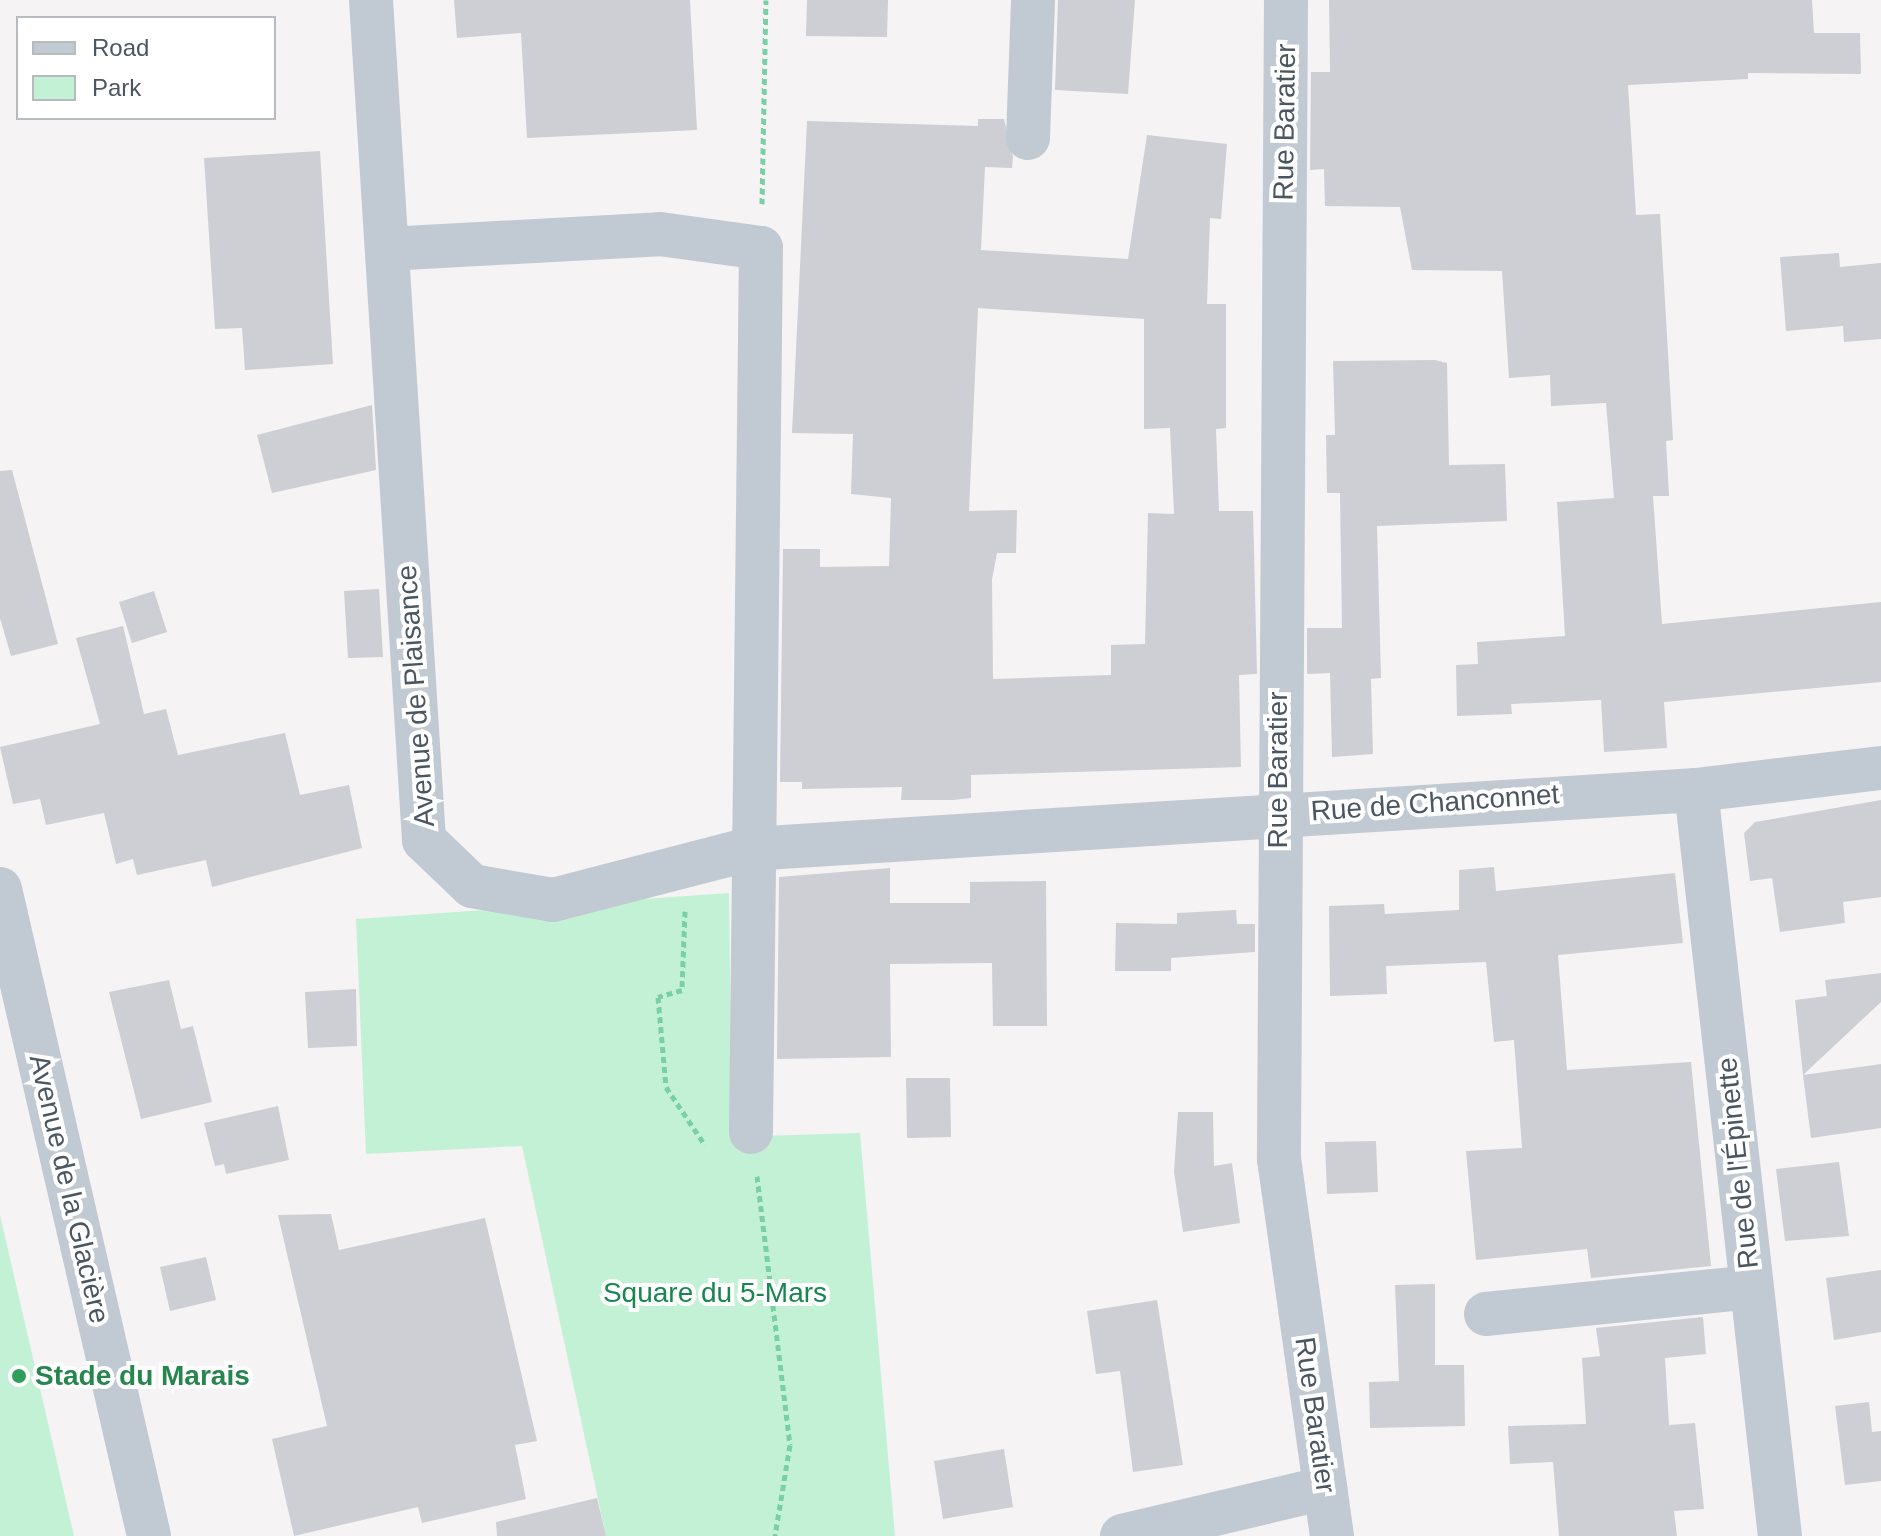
<!DOCTYPE html>
<meta charset="utf-8">
<style>
body{margin:0}
#map{position:relative;width:1881px;height:1536px;overflow:hidden;background:#f5f3f3;font-family:Helvetica,sans-serif}
div>[style]{position:absolute}
.green>*{inset:0;background:#c3f1d5}
.building>*{inset:0;background:#cdcfd5}
.path>*{height:5px;margin-top:-2.5px;transform-origin:0;background:repeating-linear-gradient(90deg,#7ad0a6 0 6px,transparent 0 10px)}
.minor>*{height:44px;margin:-22px;padding:0 22px;transform-origin:22px;border-radius:22px;background:#c1cad2}
.dots>*{width:22px;height:22px;translate:-50% -50%;box-sizing:border-box;border:4px solid #fff;border-radius:50%}
span{translate:-50% -50%;white-space:nowrap;text-align:center;line-height:1.15;-webkit-text-stroke:8px #fff;paint-order:stroke}
.street-label{font-size:28px;color:#4a5661}
.park-label{font-size:28px;color:#17864f}
.leisure-label{font-size:28px;color:#27864d;font-weight:700}
.left{translate:0 -50%;text-align:left}
.legend{position:absolute;left:16px;top:16px;width:260px;height:104px;box-sizing:border-box;background:#fff;border:2px solid #b7bbc0;margin:0;padding:10px 14px;list-style:none;font-size:24px;color:#4a5661}
.legend li{display:flex;align-items:center;gap:16px;height:40px}
.legend b{width:40px;border:2px solid #b7bbc0}
</style>
<div id="map">
<div class="green">
<i style="clip-path:polygon(729px 893px,732px 1137px,860px 1133px,895px 1536px,606px 1536px,522px 1146px,366px 1154px,356px 919px)"></i>
<i style="clip-path:polygon(0 1215px,74px 1536px,0 1536px)"></i>
</div>
<div class="building">
<i style="clip-path:polygon(454px 0,690px 0,697px 130px,527px 138px,521px 33px,457px 38px)"></i>
<i style="clip-path:polygon(807px 0,888px 0,887px 37px,806px 36px)"></i>
<i style="clip-path:polygon(1058px 0,1135px 0,1128px 94px,1055px 90px)"></i>
<i style="clip-path:polygon(1329px 0,1812px 0,1814px 33px,1860px 33px,1861px 74px,1748px 73px,1748px 79px,1628px 85px,1636px 215px,1660px 214px,1673px 440px,1666px 441px,1669px 496px,1653px 496px,1662px 624px,1881px 602px,1881px 682px,1664px 702px,1667px 748px,1604px 752px,1601px 700px,1511px 704px,1512px 714px,1457px 716px,1456px 665px,1478px 664px,1477px 642px,1565px 636px,1557px 502px,1614px 498px,1606px 403px,1551px 406px,1550px 375px,1509px 378px,1502px 271px,1412px 270px,1400px 207px,1325px 206px,1324px 169px,1310px 170px,1311px 72px,1330px 72px)"></i>
<i style="clip-path:polygon(evenodd,978px 119px,1004px 119px,1013px 157px,1012px 168px,985px 167px,981px 250px,1128px 259px,1147px 135px,1227px 144px,1221px 219px,1210px 218px,1207px 304px,1226px 304px,1226px 428px,1216px 429px,1219px 511px,1253px 511px,1257px 674px,1239px 675px,1241px 767px,971px 775px,971px 798px,953px 800px,901px 800px,902px 787px,802px 789px,802px 782px,780px 782px,783px 549px,820px 549px,820px 567px,889px 566px,891px 498px,851px 494px,853px 434px,792px 433px,807px 121px,978px 126px,978px 119px,978px 308px,1144px 319px,1144px 429px,1170px 428px,1174px 514px,1148px 513px,1145px 644px,1111px 645px,1111px 675px,993px 679px,992px 579px,997px 553px,1016px 553px,1017px 510px,969px 511px,978px 308px)"></i>
<i style="clip-path:polygon(320px 151px,333px 364px,245px 370px,242px 328px,215px 329px,204px 158px)"></i>
<i style="clip-path:polygon(1839px 253px,1840px 267px,1881px 263px,1881px 339px,1844px 342px,1843px 326px,1786px 331px,1780px 257px)"></i>
<i style="clip-path:polygon(1435px 360px,1447px 363px,1449px 465px,1505px 464px,1507px 521px,1377px 526px,1381px 678px,1371px 679px,1373px 754px,1332px 757px,1330px 673px,1307px 674px,1307px 628px,1342px 628px,1340px 493px,1327px 493px,1326px 435px,1335px 435px,1333px 361px)"></i>
<i style="clip-path:polygon(372px 405px,376px 470px,272px 493px,257px 435px)"></i>
<i style="clip-path:polygon(12px 470px,58px 644px,11px 656px,0 618px,0 471px)"></i>
<i style="clip-path:polygon(379px 589px,383px 657px,348px 658px,344px 591px)"></i>
<i style="clip-path:polygon(154px 591px,167px 632px,132px 643px,119px 602px)"></i>
<i style="clip-path:polygon(123px 626px,144px 714px,166px 709px,178px 755px,285px 733px,300px 795px,349px 785px,362px 848px,212px 887px,206px 860px,137px 875px,133px 859px,116px 864px,104px 813px,46px 825px,40px 799px,13px 804px,0 747px,100px 724px,76px 638px)"></i>
<i style="clip-path:polygon(1881px 800px,1881px 897px,1843px 902px,1845px 923px,1780px 932px,1772px 878px,1750px 881px,1744px 833px,1755px 822px)"></i>
<i style="clip-path:polygon(1494px 867px,1496px 891px,1675px 873px,1683px 943px,1558px 955px,1567px 1070px,1691px 1062px,1711px 1266px,1591px 1278px,1587px 1249px,1476px 1260px,1466px 1151px,1522px 1148px,1514px 1040px,1494px 1042px,1486px 962px,1386px 966px,1387px 994px,1330px 996px,1329px 906px,1384px 904px,1385px 914px,1459px 910px,1459px 870px)"></i>
<i style="clip-path:polygon(890px 868px,890px 903px,970px 903px,970px 882px,1046px 881px,1047px 1026px,993px 1026px,992px 963px,890px 964px,891px 1057px,777px 1059px,779px 877px)"></i>
<i style="clip-path:polygon(1236px 910px,1237px 924px,1255px 924px,1255px 952px,1171px 958px,1171px 971px,1115px 971px,1116px 923px,1177px 924px,1177px 913px)"></i>
<i style="clip-path:polygon(1881px 973px,1881px 1002px,1803px 1075px,1795px 1000px,1827px 996px,1825px 980px)"></i>
<i style="clip-path:polygon(169px 980px,181px 1029px,193px 1026px,212px 1102px,141px 1119px,109px 992px)"></i>
<i style="clip-path:polygon(356px 989px,357px 1046px,308px 1048px,305px 992px)"></i>
<i style="clip-path:polygon(1881px 1064px,1881px 1128px,1811px 1138px,1803px 1075px)"></i>
<i style="clip-path:polygon(906px 1078px,950px 1078px,951px 1137px,907px 1138px)"></i>
<i style="clip-path:polygon(278px 1106px,289px 1160px,226px 1174px,224px 1164px,215px 1166px,204px 1123px)"></i>
<i style="clip-path:polygon(1178px 1112px,1213px 1112px,1214px 1166px,1232px 1163px,1240px 1223px,1183px 1232px,1174px 1172px)"></i>
<i style="clip-path:polygon(1376px 1141px,1378px 1192px,1327px 1194px,1325px 1142px)"></i>
<i style="clip-path:polygon(1839px 1162px,1849px 1236px,1785px 1241px,1776px 1169px)"></i>
<i style="clip-path:polygon(331px 1214px,339px 1250px,485px 1218px,537px 1441px,515px 1445px,526px 1499px,422px 1523px,418px 1507px,294px 1536px,272px 1439px,327px 1426px,278px 1215px)"></i>
<i style="clip-path:polygon(206px 1257px,216px 1300px,170px 1311px,160px 1267px)"></i>
<i style="clip-path:polygon(1881px 1270px,1881px 1332px,1834px 1340px,1826px 1278px)"></i>
<i style="clip-path:polygon(1435px 1284px,1435px 1365px,1464px 1365px,1465px 1426px,1370px 1428px,1369px 1382px,1399px 1381px,1395px 1285px)"></i>
<i style="clip-path:polygon(1157px 1300px,1183px 1465px,1133px 1472px,1120px 1371px,1096px 1374px,1087px 1311px)"></i>
<i style="clip-path:polygon(1703px 1317px,1706px 1354px,1665px 1358px,1669px 1425px,1695px 1423px,1704px 1509px,1674px 1511px,1677px 1536px,1559px 1536px,1553px 1462px,1510px 1464px,1508px 1426px,1586px 1424px,1582px 1358px,1600px 1356px,1596px 1328px)"></i>
<i style="clip-path:polygon(1869px 1402px,1872px 1432px,1881px 1431px,1881px 1481px,1845px 1485px,1835px 1406px)"></i>
<i style="clip-path:polygon(1004px 1449px,1013px 1507px,943px 1519px,934px 1461px)"></i>
<i style="clip-path:polygon(597px 1498px,606px 1536px,497px 1536px,496px 1522px)"></i>
</div>
<div class="path">
<i style="left:762px;top:204px;width:204px;rotate:-88.9deg"></i>
<i style="left:685px;top:911px;width:79px;rotate:92.2deg"></i>
<i style="left:682px;top:990px;width:25px;rotate:164deg"></i>
<i style="left:658px;top:997px;width:90px;rotate:84.9deg"></i>
<i style="left:666px;top:1087px;width:70px;rotate:56.1deg"></i>
<i style="left:757px;top:1176px;width:271px;rotate:83deg"></i>
<i style="left:790px;top:1445px;width:92px;rotate:99.4deg"></i>
</div>
<div class="minor">
<i style="left:371px;top:0;width:842px;rotate:86.39deg"></i>
<i style="left:424px;top:840px;width:66px;rotate:43.8deg"></i>
<i style="left:472px;top:886px;width:82px;rotate:9.8deg"></i>
<i style="left:553px;top:900px;width:203px;rotate:-14.5deg"></i>
<i style="left:750px;top:849px;width:948px;rotate:-3.57deg"></i>
<i style="left:1696px;top:790px;width:186px;rotate:-6.8deg"></i>
<i style="left:1286px;top:0;width:1159px;rotate:90.35deg"></i>
<i style="left:1279px;top:1159px;width:381px;rotate:82deg"></i>
<i style="left:1028px;top:138px;width:138px;rotate:-87.9deg"></i>
<i style="left:387px;top:249px;width:273px;rotate:-3.1deg"></i>
<i style="left:660px;top:234px;width:102px;rotate:7.9deg"></i>
<i style="left:761px;top:248px;width:884px;rotate:90.65deg"></i>
<i style="left:1696px;top:790px;width:751px;rotate:83.58deg"></i>
<i style="left:0;top:889px;width:664px;rotate:77.03deg"></i>
<i style="left:1486px;top:1314px;width:267px;rotate:-5.8deg"></i>
<i style="left:1122px;top:1536px;width:209px;rotate:-13.3deg"></i>
</div>
<div class="dots">
<i style="left:19px;top:1376px;background:#2e9e5b"></i>
</div>
<div class="street-label">
<span style="left:1285px;top:122px;rotate:-89deg">Rue Baratier</span>
<span style="left:416px;top:696px;rotate:-94deg">Avenue de Plaisance</span>
<span style="left:1278px;top:770px;rotate:-90deg">Rue Baratier</span>
<span style="left:1435px;top:803px;rotate:-4deg">Rue de Chanconnet</span>
<span style="left:1738px;top:1163px;rotate:-96deg">Rue de l'Épinette</span>
<span style="left:69px;top:1189px;rotate:77deg">Avenue de la Glacière</span>
<span style="left:1315px;top:1415px;rotate:82deg">Rue Baratier</span>
</div>
<div class="park-label">
<span style="left:715px;top:1293px">Square du 5-Mars</span>
</div>
<div class="leisure-label">
<span class="left" style="left:35px;top:1376px">Stade du Marais</span>
</div>
<ul class="legend">
<li><b style="height:10px;background:#c1cad2"></b>Road</li>
<li><b style="height:22px;background:#c3f1d5"></b>Park</li>
</ul>
</div>
